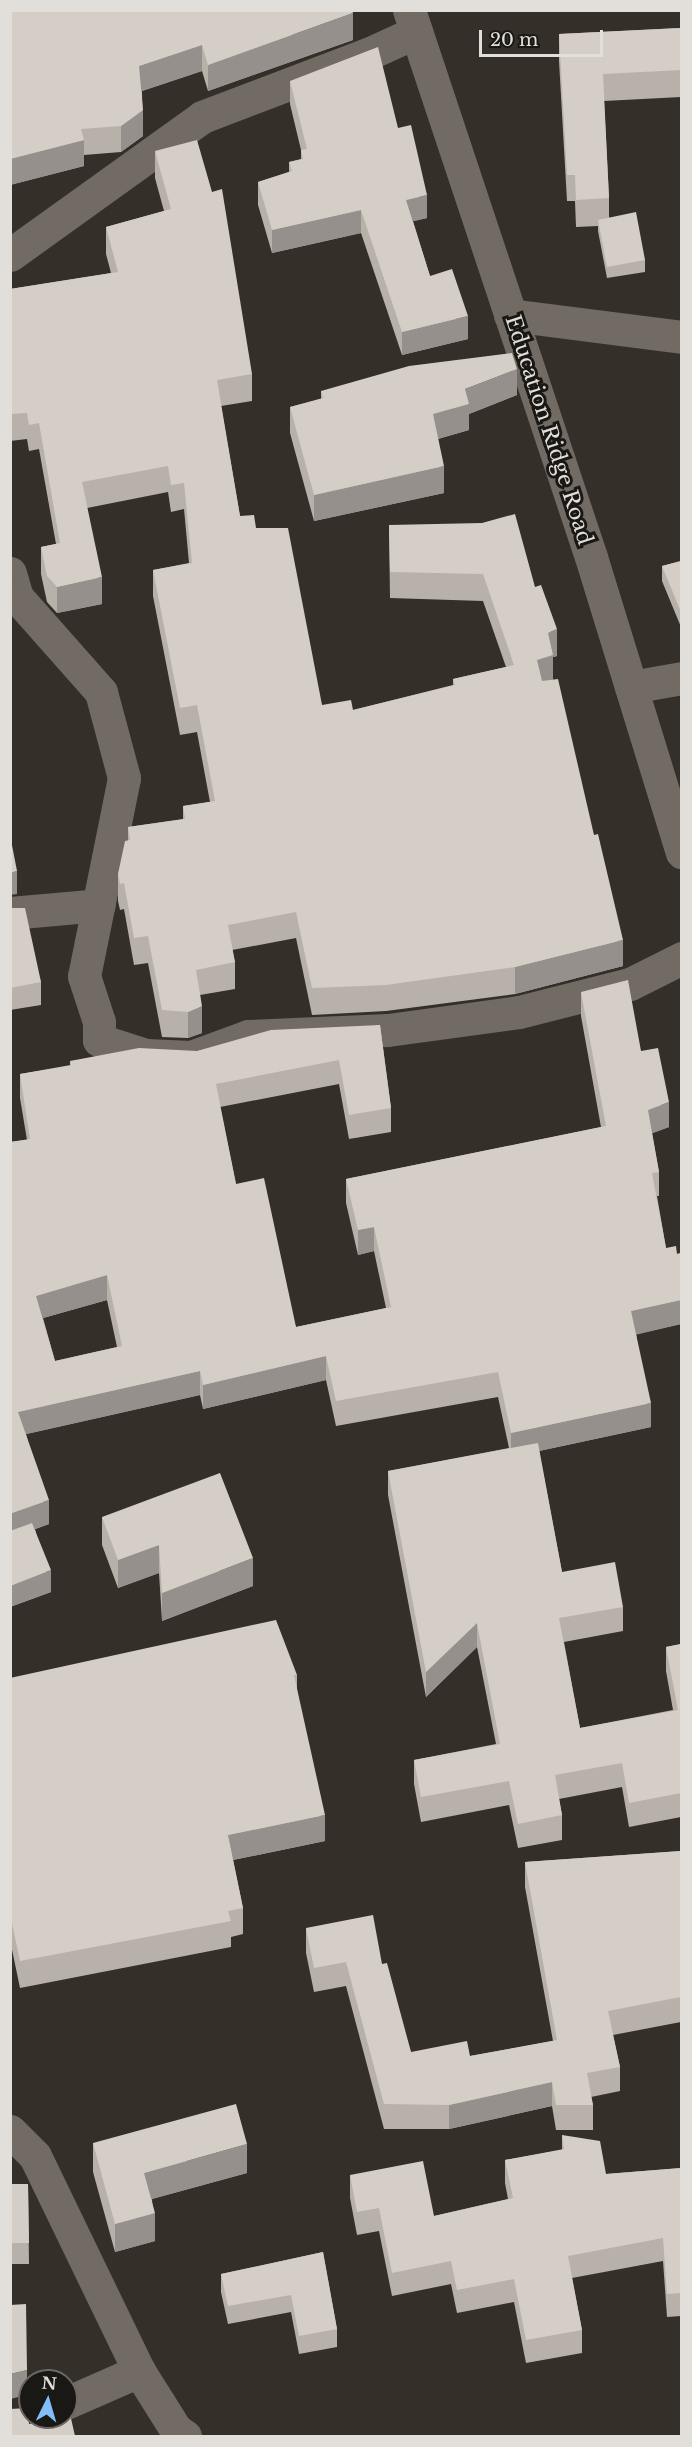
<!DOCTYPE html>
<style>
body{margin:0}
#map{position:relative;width:692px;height:2447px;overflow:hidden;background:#352f29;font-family:"Libre Baskerville",serif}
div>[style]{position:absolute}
.street>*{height:33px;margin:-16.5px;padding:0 16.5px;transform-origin:16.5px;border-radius:16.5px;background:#716b64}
.secondary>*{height:33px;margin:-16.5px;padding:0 16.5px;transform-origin:16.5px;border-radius:16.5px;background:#716b64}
.wall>*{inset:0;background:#b7b1aa}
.shaded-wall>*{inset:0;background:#95908b}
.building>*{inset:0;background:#d5cec6}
span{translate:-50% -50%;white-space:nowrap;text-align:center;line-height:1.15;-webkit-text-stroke:6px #1a1815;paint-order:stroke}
.street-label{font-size:21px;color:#e2deda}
.frame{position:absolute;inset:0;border:12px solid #e2deda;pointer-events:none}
.north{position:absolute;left:18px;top:2369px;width:60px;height:60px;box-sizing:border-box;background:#1a1815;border:2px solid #6a6764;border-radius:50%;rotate:5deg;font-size:16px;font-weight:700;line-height:24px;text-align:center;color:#e2deda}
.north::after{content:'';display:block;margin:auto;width:21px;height:27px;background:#83bcfb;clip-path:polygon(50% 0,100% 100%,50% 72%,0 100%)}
.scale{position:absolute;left:479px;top:30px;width:124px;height:27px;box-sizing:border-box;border:3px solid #e2deda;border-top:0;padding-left:8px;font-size:18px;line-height:21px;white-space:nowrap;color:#e2deda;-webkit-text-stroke:4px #1a1815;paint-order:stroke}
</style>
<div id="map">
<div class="street">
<i style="left:10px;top:255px;width:236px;rotate:-35.7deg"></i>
<i style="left:202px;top:117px;width:178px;rotate:-20.8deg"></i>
<i style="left:368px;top:54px;width:53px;rotate:-24.6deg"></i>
<i style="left:510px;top:315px;width:173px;rotate:7.3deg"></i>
<i style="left:10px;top:573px;width:25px;rotate:74deg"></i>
<i style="left:17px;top:597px;width:127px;rotate:48.5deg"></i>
<i style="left:101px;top:692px;width:89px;rotate:75deg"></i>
<i style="left:124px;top:778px;width:202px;rotate:101.4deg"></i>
<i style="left:84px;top:976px;width:48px;rotate:71.9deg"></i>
<i style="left:99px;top:1022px;width:18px;rotate:90deg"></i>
<i style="left:99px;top:1040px;width:49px;rotate:17.7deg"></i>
<i style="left:146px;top:1055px;width:45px;rotate:2.5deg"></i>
<i style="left:191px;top:1057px;width:61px;rotate:-20.2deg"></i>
<i style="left:248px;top:1036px;width:140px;rotate:-2.5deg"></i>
<i style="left:388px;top:1030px;width:132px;rotate:-7.8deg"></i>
<i style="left:519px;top:1012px;width:114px;rotate:-14.2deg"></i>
<i style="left:630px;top:984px;width:58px;rotate:-26.6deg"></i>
<i style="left:631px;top:687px;width:52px;rotate:-10deg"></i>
<i style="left:10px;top:913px;width:89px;rotate:-5.1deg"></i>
<i style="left:10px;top:2131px;width:35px;rotate:45deg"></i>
<i style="left:35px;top:2156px;width:239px;rotate:64.2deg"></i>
<i style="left:139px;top:2371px;width:70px;rotate:57.9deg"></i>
<i style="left:176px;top:2430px;width:11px;rotate:34deg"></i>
<i style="left:66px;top:2403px;width:80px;rotate:-23.7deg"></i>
</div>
<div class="secondary">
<i style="left:409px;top:10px;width:576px;rotate:71.6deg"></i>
<i style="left:591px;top:557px;width:309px;rotate:72.9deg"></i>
</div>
<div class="wall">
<i style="clip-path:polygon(10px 10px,353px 40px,208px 91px,202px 71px,142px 91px,143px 136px,121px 152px,84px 155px,84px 166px,10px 185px)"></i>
<i style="clip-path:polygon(680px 10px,681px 10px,681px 97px,604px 101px,609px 198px,609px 217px,645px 260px,645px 272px,607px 278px,598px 231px,598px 226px,576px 227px,575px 201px,567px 201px,559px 61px,559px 34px,680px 28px)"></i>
<i style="clip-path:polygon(290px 81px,398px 128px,427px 218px,413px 221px,430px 276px,468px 339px,402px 355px,361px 233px,272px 253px,258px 205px,258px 182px,289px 172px,289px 162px,301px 159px,301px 150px,290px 104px)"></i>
<i style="clip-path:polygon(155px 151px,252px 374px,252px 401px,221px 406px,240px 516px,256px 528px,322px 705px,353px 710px,453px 685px,453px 679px,506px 667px,483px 601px,390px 598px,389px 525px,535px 587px,557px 656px,553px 657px,553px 679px,623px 966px,515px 994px,386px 1011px,312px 1015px,296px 938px,232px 950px,235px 962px,235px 989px,200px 995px,202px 1033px,188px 1038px,162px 1037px,148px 963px,134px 965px,124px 909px,120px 910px,118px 901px,118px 874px,128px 840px,128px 827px,183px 819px,183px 806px,210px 802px,197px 732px,180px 735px,153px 596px,153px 570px,189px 563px,184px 509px,171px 512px,168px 492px,87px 508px,102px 604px,57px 613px,47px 602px,41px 574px,41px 547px,56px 544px,39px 449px,29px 451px,27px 439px,10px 441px,10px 289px,111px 273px,106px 254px,106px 227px,164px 211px,155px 178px)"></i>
<i style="clip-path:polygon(321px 391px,517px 395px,469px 414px,469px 430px,438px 439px,444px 493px,314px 521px,290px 433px,290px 407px,321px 399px)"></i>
<i style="clip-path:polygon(681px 561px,681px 627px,662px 581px,662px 566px)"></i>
<i style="clip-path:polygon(10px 908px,41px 982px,41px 1005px,10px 1010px)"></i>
<i style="clip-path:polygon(evenodd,581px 992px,641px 1051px,669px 1127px,652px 1133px,659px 1172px,659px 1196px,657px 1196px,666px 1248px,677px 1254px,681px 1253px,681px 1324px,636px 1334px,651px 1427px,539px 1451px,562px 1572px,623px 1607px,623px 1631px,564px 1642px,580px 1728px,673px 1710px,666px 1671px,666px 1647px,681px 1644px,681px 1817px,629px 1827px,622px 1787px,559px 1799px,562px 1815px,562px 1840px,518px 1848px,509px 1805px,421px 1822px,414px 1784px,414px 1760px,496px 1744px,477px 1647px,426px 1697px,388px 1495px,388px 1471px,509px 1448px,498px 1397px,336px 1426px,326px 1380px,203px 1409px,200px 1395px,26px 1434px,49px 1524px,35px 1529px,51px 1592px,10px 1607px,10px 1142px,27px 1140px,20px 1098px,20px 1074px,70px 1066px,70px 1061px,197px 1051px,380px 1025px,391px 1108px,391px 1132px,349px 1139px,339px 1084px,220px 1107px,236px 1184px,296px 1327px,386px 1308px,374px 1251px,358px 1255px,346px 1203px,346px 1179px,601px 1127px,581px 1016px,581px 992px,107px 1300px,117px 1347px,55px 1361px,43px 1318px,107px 1300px)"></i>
<i style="clip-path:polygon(102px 1517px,253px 1586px,162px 1621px,159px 1573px,118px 1588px,102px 1545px)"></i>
<i style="clip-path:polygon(297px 1675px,297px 1690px,325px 1841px,233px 1860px,243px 1908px,243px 1934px,231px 1937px,231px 1947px,20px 1988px,10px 1940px,10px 1678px)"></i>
<i style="clip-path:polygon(681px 1851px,681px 2022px,613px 2035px,620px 2067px,620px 2091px,591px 2097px,593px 2105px,593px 2130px,556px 2130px,552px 2106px,449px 2129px,384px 2129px,346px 1986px,314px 1992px,306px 1953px,306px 1928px,382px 1964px,411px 2052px,470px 2056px,553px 2041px,525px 1887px,525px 1862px)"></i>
<i style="clip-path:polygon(562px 2135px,606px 2174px,681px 2168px,681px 2316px,667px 2317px,663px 2261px,572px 2278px,582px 2330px,582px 2353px,526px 2363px,514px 2302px,457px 2313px,451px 2284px,392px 2296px,379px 2231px,357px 2235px,350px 2198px,350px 2175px,434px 2216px,508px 2199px,505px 2183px,505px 2160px,562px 2150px)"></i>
<i style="clip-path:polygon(93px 2143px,247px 2173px,152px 2199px,155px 2241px,115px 2252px,93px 2172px)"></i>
<i style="clip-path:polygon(10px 2184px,28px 2184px,29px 2264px,10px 2264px)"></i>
<i style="clip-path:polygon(323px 2252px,337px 2329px,337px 2347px,299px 2354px,291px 2312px,228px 2324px,221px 2292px,221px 2274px)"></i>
</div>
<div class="shaded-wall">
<i style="clip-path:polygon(353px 13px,353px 40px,208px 91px,208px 65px)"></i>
<i style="clip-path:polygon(202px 45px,202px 71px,139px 92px,139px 66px)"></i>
<i style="clip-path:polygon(143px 110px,143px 136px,121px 152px,121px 126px)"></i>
<i style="clip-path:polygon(84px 140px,84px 166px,10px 185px,10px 159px)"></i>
<i style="clip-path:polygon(427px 195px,427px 218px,406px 223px,406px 200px)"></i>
<i style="clip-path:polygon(361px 210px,361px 233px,272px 253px,272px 230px)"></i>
<i style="clip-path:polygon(468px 316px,468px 339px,402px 355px,402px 332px)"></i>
<i style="clip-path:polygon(517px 369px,517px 395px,469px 414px,469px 430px,433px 440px,433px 414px,465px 389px)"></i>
<i style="clip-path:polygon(444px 466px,444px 493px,314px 521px,314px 495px)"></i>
<i style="clip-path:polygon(102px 577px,102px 604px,57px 613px,57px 587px)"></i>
<i style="clip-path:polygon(557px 629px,557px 656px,553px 657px,553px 682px,537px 687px,537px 660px,548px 633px)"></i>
<i style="clip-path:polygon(17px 871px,17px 894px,10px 895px,10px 873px)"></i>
<i style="clip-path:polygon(623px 940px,623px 966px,515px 994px,515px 967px)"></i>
<i style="clip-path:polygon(202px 1006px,202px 1033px,188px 1038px,188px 1012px)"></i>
<i style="clip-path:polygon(669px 1102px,669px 1127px,648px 1135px,648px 1110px)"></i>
<i style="clip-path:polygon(374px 1227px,374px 1251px,358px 1255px,358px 1230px)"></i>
<i style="clip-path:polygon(107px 1275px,107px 1300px,36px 1320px,36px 1296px)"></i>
<i style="clip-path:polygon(681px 1300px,681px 1324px,631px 1336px,631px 1311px)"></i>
<i style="clip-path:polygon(326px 1356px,326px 1380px,203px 1409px,203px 1385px)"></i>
<i style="clip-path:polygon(200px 1371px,200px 1395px,18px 1436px,18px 1412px)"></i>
<i style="clip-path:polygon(651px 1403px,651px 1427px,511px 1457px,511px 1433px)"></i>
<i style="clip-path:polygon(49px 1500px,49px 1524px,12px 1538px,12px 1513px)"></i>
<i style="clip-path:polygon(159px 1545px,159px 1573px,118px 1588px,118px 1560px)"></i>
<i style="clip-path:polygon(253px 1558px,253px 1586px,162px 1621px,162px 1593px)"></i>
<i style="clip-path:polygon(51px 1570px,51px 1592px,10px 1607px,10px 1586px)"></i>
<i style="clip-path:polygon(477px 1623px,477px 1647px,426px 1697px,426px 1672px)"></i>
<i style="clip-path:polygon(325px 1815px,325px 1841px,228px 1861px,228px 1835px)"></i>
<i style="clip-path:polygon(552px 2082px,552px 2106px,449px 2129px,449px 2105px)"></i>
<i style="clip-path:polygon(247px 2144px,247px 2173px,144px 2201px,144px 2173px)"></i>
<i style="clip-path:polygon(155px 2213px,155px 2241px,115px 2252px,115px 2224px)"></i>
<i style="clip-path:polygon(27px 2370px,27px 2395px,10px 2399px,10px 2374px)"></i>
</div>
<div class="building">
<i style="clip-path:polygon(10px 10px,352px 10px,353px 13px,208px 65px,202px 45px,139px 66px,143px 110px,121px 126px,81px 129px,84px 140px,10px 159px)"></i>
<i style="clip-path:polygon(681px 10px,681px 70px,603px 74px,609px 198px,576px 200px,575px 175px,567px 175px,559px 34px,681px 28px)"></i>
<i style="clip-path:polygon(378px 47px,398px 128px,411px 125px,427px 195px,406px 200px,430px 276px,452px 269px,468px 316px,402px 332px,361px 210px,272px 230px,258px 182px,292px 171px,289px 162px,303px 159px,301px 150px,307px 149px,290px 81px)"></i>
<i style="clip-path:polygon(197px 140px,212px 192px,222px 189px,252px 374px,217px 380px,240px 516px,254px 515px,256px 528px,288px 528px,322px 705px,351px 700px,353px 710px,455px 685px,453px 679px,514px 665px,483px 574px,390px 572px,389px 525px,482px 523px,515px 514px,535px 587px,541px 585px,557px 629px,548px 633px,553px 655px,537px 660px,542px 681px,558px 679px,594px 835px,598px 834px,623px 940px,515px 967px,386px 985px,312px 988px,296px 912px,228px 925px,235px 962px,196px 970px,202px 1006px,188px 1012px,162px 1010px,148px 936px,134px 938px,124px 883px,120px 884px,118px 874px,125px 841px,130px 840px,128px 827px,185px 819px,183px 806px,215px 801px,197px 705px,180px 708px,153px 570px,192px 563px,184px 483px,171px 485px,168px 466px,82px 482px,102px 577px,57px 587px,47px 576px,41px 547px,60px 543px,39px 423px,29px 425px,27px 413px,10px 414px,10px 289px,118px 272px,106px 227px,171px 209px,155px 151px)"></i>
<i style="clip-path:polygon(636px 212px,645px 260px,607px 267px,598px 220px)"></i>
<i style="clip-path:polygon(512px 353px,517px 369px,465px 389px,469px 404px,433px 414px,444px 466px,314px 495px,290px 407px,323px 398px,321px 391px,409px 366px)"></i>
<i style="clip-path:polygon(681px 561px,681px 612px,662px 566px)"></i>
<i style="clip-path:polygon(10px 835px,17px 871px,10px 873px)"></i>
<i style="clip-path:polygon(10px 908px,25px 908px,41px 982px,10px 988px)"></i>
<i style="clip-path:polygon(evenodd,628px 980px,641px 1051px,658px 1048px,669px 1102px,648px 1110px,659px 1172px,652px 1173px,666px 1248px,676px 1246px,677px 1254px,681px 1253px,681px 1300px,631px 1311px,651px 1403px,511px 1433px,498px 1372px,336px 1401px,326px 1356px,203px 1385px,200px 1371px,18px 1412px,49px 1500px,12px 1513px,10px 1509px,10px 1142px,30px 1139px,20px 1074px,71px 1065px,70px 1061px,139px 1048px,197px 1051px,271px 1030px,380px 1025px,391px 1108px,349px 1115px,339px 1060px,216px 1084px,236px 1184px,264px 1178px,296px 1327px,391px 1307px,374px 1227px,358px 1230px,346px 1179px,606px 1126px,581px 992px,628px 980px,107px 1275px,122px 1346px,55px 1361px,36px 1296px,107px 1275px)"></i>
<i style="clip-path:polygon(538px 1443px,562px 1572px,615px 1562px,623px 1607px,559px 1618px,580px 1728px,678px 1710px,666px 1647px,681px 1644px,681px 1793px,629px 1803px,622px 1763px,555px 1775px,562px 1815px,518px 1824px,509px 1781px,421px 1797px,414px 1760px,500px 1744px,477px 1623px,426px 1672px,388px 1471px)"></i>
<i style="clip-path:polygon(220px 1473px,253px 1558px,162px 1593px,159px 1545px,118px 1560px,102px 1517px)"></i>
<i style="clip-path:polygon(32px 1523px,51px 1570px,10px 1586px,10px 1531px)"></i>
<i style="clip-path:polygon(276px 1620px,297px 1675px,294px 1675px,325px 1815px,228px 1835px,243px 1908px,228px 1911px,231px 1921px,20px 1961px,10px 1914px,10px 1678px)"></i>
<i style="clip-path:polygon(681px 1851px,681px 1997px,608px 2011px,620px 2067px,587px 2073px,593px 2105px,556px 2105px,552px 2082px,449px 2105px,384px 2104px,346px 1962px,314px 1968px,306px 1928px,373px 1915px,382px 1964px,387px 1963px,411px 2052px,467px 2041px,470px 2056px,557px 2040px,525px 1862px)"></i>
<i style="clip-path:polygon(236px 2104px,247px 2144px,144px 2173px,155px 2213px,115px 2224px,93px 2143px)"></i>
<i style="clip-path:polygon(562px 2135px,600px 2141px,606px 2174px,681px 2168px,681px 2293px,667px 2294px,663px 2238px,568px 2256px,582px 2330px,526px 2340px,514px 2279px,457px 2290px,451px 2261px,392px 2273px,379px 2208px,357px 2212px,350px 2175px,423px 2161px,434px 2216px,513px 2198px,505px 2160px,564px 2149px)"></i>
<i style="clip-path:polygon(10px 2184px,28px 2184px,29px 2243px,10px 2243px)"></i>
<i style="clip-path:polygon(323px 2252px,337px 2329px,299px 2336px,291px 2295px,228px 2306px,221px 2274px)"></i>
<i style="clip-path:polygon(26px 2304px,27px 2370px,10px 2374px,10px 2305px)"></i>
<i style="clip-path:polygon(28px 2408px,29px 2424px,59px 2417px,66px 2417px,66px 2415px,70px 2414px,75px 2436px,10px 2436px,10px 2409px)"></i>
</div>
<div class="street-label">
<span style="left:549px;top:430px;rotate:72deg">Education Ridge Road</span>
</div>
<div class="frame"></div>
<div class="north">N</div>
<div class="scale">20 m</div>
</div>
